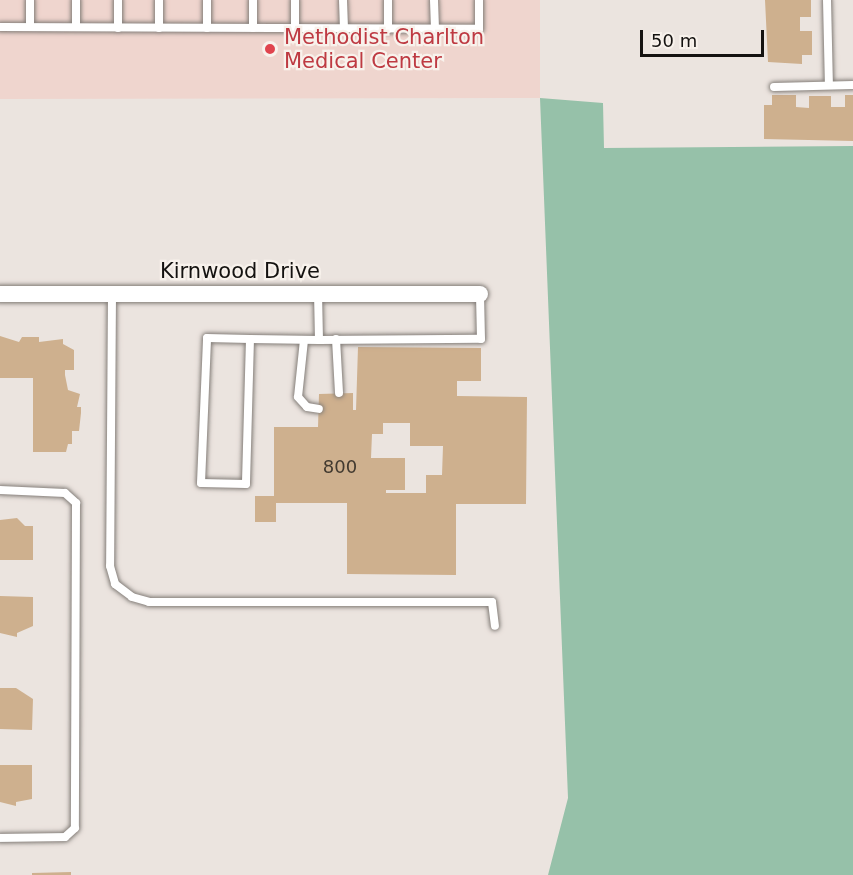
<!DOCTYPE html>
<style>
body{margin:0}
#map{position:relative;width:853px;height:875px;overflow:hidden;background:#ebe4df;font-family:"DejaVu Sans",sans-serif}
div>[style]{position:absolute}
.medical>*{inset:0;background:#efd5ce}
.green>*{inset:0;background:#96c1a9}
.building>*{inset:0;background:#ceb08e}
.roads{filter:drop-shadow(0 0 2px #847e79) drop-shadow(0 0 2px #847e79)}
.lane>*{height:8px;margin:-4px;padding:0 4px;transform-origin:4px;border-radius:4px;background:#fff}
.street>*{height:16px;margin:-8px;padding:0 8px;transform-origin:8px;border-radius:8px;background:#fff}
.dots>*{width:16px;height:16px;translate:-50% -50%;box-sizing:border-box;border:3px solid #f8f2ec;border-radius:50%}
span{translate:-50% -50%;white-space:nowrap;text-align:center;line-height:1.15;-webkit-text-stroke:4.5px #f8f2ec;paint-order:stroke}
.number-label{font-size:18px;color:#423a30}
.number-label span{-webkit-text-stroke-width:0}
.health-label{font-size:21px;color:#be3a42}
.left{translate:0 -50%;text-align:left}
.street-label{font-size:21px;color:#141210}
.scale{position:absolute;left:640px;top:30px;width:124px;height:27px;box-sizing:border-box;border:3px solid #141210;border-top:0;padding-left:8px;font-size:18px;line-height:21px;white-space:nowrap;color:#141210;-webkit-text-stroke:4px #f8f2ec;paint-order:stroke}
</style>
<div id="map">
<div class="medical">
<i style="clip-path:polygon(0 0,540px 0,540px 98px,0 99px)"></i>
</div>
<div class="green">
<i style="clip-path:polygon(540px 98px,603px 103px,604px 148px,853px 146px,853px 875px,548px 875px,568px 798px)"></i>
</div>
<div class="building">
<i style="clip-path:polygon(765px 0,811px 0,811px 17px,800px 17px,800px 31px,812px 31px,812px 55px,802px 55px,802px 64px,768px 62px)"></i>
<i style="clip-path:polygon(772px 95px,796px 95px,796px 107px,809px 108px,809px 96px,831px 96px,831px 107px,845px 107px,845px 95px,853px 95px,853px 141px,764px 139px,764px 105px,772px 105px)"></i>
<i style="clip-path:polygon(0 336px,19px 342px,22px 337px,39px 337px,39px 342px,63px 339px,63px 344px,74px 350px,74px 370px,65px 370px,65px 375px,68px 390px,80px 394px,77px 407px,81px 407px,81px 413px,79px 431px,72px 431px,72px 444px,68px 444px,66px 452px,33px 452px,33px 378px,0 378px)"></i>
<i style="clip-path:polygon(evenodd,358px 347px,481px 348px,481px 381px,457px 381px,457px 396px,527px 397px,526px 504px,456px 504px,456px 575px,347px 574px,347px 503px,276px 503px,276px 522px,255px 522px,255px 496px,274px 496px,274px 427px,318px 427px,319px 394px,353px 393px,353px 410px,356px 410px,358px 347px,383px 423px,410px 423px,410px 446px,443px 446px,442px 475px,426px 475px,426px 493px,386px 493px,386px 490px,405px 490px,405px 458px,371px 458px,372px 434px,383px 434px,383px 423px)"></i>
<i style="clip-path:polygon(17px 518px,25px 526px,33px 526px,33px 560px,0 560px,0 520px)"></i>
<i style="clip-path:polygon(0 596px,33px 597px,33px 626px,17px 633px,17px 637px,0 633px)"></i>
<i style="clip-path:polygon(0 688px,16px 688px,33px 699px,32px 730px,0 729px)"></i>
<i style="clip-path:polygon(0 765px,32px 765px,32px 799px,16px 802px,16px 806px,0 802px)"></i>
<i style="clip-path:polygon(71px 872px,71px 875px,32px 875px,32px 873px)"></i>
</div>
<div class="roads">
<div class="lane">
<i style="left:30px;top:0;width:27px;rotate:90deg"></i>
<i style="left:118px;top:0;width:28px;rotate:90deg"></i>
<i style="left:159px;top:0;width:28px;rotate:90deg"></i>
<i style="left:253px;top:0;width:28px;rotate:90deg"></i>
<i style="left:295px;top:0;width:28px;rotate:90deg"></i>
<i style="left:343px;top:0;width:29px;rotate:88deg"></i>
<i style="left:388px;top:0;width:29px;rotate:90deg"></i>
<i style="left:434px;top:0;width:29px;rotate:88deg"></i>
<i style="left:827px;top:0;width:85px;rotate:88.7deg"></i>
<i style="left:0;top:27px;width:479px;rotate:0.2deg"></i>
<i style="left:479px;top:29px;width:29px;rotate:-90deg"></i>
<i style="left:76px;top:27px;width:27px;rotate:-90deg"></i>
<i style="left:207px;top:28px;width:28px;rotate:-90deg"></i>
<i style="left:774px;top:87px;width:79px;rotate:-1.5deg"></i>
<i style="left:112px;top:294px;width:272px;rotate:90.4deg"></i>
<i style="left:110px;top:566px;width:19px;rotate:74deg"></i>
<i style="left:115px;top:584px;width:21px;rotate:37deg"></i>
<i style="left:132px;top:597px;width:18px;rotate:16deg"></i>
<i style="left:149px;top:602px;width:343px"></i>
<i style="left:492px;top:602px;width:24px;rotate:83deg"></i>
<i style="left:250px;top:339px;width:145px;rotate:91.6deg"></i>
<i style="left:246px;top:484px;width:45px;rotate:-178.7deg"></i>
<i style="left:201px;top:483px;width:145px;rotate:-87.6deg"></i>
<i style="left:207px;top:338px;width:43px;rotate:1.3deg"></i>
<i style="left:250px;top:339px;width:69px;rotate:0.8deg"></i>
<i style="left:319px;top:340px;width:46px;rotate:-91.2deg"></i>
<i style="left:336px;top:339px;width:54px;rotate:86.8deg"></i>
<i style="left:304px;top:340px;width:57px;rotate:96deg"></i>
<i style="left:298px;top:397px;width:13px;rotate:48deg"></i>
<i style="left:307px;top:407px;width:12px;rotate:9deg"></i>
<i style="left:319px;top:340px;width:162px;rotate:-0.4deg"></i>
<i style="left:481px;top:339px;width:45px;rotate:-91.3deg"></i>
<i style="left:0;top:490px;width:65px;rotate:2.6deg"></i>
<i style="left:65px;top:493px;width:15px;rotate:42deg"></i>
<i style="left:76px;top:503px;width:325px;rotate:90.2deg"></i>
<i style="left:75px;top:828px;width:13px;rotate:138deg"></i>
<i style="left:65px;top:837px;width:65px;rotate:179.1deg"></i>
</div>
<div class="street">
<i style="left:0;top:294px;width:480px"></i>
</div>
</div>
<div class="dots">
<i style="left:270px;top:49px;background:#e0444e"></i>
</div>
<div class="number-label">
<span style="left:340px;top:467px">800</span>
</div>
<div class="health-label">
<span class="left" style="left:284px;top:49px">Methodist Charlton<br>Medical Center</span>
</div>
<div class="street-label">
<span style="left:240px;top:271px">Kirnwood Drive</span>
</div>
<div class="scale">50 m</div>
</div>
